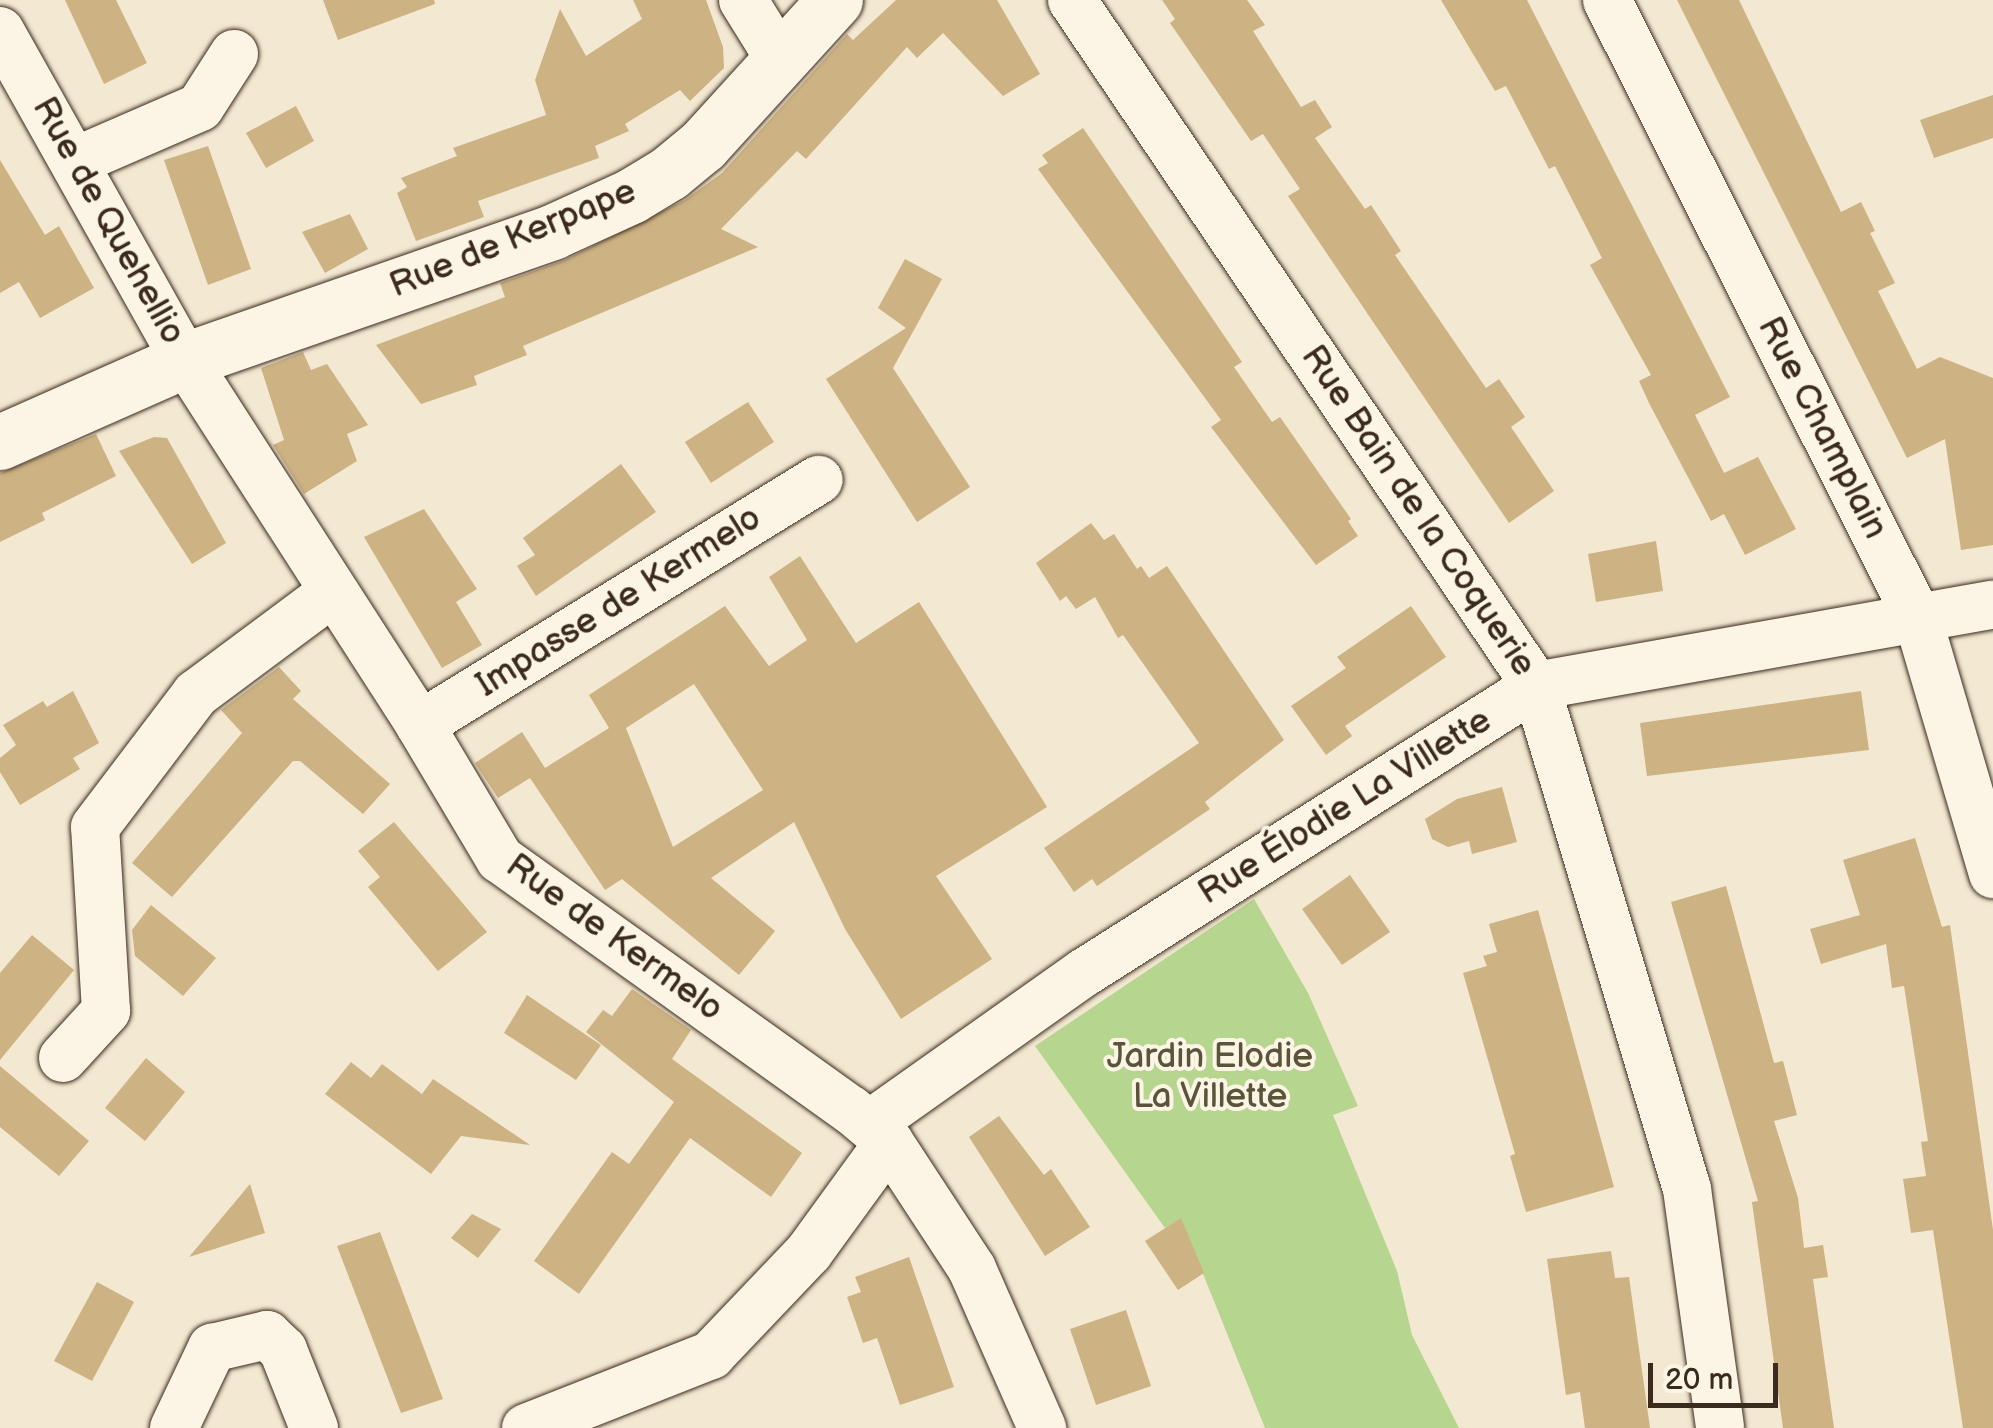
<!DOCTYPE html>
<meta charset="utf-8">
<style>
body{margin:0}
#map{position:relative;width:1993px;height:1428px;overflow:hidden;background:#f3e8d1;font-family:"Balsamiq Sans",sans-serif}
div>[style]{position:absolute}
.green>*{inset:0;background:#b6d58e}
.building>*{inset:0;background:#cdb283}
.roads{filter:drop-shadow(0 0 2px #3b2a1e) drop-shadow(0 0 2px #3b2a1e)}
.street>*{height:48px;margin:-24px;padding:0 24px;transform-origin:24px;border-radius:24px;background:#fcf5e5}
.secondary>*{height:55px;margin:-27.5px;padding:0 27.5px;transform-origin:27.5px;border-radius:27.5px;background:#fcf5e5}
span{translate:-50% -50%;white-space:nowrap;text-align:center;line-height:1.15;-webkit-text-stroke:8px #fcf5e5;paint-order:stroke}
.street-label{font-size:35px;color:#3b2a1e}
.park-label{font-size:35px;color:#5a553a}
.scale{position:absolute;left:1648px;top:1363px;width:130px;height:45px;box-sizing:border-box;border:5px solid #3b2a1e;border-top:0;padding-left:12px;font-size:30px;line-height:35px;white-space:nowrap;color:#3b2a1e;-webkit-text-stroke:8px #fcf5e5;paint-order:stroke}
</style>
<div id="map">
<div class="green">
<i style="clip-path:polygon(1254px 899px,1308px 993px,1358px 1106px,1333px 1115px,1397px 1271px,1412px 1335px,1459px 1428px,1265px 1428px,1181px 1219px,1165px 1228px,1035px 1046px)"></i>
</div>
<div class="building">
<i style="clip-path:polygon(65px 0,116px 0,147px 63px,104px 84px)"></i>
<i style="clip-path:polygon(323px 0,434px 0,435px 4px,338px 40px)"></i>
<i style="clip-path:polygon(633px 0,706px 0,723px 47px,724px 68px,690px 101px,680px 90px,625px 124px,629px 131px,595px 146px,599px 158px,478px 201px,484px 217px,416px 241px,397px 193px,407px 187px,401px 178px,457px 156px,453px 148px,546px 115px,535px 80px,560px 9px,586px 56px,642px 19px)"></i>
<i style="clip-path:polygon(896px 0,997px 0,1040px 74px,1003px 96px,943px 33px,917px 58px,907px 47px,806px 159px,797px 151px,721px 229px,758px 247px,523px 346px,527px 355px,474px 376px,477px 385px,421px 404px,376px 345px,505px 297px,500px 283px,565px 260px,685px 200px,722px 173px,847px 34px,853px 40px)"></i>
<i style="clip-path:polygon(1162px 0,1247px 0,1265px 25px,1253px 31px,1301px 107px,1315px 100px,1332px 127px,1315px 138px,1365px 209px,1371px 205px,1401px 251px,1395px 255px,1486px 388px,1499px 379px,1525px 417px,1511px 427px,1554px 491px,1509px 523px,1288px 196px,1300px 189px,1263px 134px,1251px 141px,1170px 23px,1175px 19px)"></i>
<i style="clip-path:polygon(1441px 0,1527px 0,1730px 397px,1695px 415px,1724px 473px,1758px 457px,1796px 529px,1745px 555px,1724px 514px,1711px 521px,1649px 403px,1639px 381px,1651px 375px,1590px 265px,1602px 258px,1555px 166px,1549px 169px,1506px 86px,1495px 91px)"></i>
<i style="clip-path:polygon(1677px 0,1739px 0,1841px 212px,1861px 202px,1875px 231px,1870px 233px,1895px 283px,1878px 291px,1917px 369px,1940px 357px,1993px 378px,1993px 545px,1961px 550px,1945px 439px,1907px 458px)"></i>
<i style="clip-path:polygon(1993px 95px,1993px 138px,1934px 158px,1920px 120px)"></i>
<i style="clip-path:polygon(296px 106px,314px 141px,266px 168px,246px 133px)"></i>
<i style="clip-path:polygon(1083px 128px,1242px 362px,1234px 367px,1272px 422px,1280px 417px,1351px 519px,1348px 521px,1358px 536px,1316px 565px,1211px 427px,1221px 420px,1038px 169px,1048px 163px,1042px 155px)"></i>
<i style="clip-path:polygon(208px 146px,251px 269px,208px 285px,164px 160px)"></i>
<i style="clip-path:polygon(0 160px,45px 235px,59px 226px,94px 288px,40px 318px,19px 282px,0 293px)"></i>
<i style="clip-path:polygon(350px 214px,368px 249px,325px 273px,302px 232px)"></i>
<i style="clip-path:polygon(905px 259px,942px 279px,893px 368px,970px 487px,917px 522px,826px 379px,906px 328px,878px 308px)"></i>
<i style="clip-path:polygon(303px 352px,311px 370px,327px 364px,368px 425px,347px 434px,357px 461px,304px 494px,273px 445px,284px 440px,261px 368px)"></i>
<i style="clip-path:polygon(748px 402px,774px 442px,711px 483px,685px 442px)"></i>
<i style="clip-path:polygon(96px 434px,116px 476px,42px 513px,45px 520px,0 542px,0 473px)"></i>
<i style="clip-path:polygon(154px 437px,167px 438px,226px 543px,192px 564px,119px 451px)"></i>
<i style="clip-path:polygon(621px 464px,656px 512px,536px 596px,517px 566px,535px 555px,523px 538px)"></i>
<i style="clip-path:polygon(424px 509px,477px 589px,456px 602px,482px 645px,442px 668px,364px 537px)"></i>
<i style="clip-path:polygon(1091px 523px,1104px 540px,1114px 534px,1137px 569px,1141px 566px,1149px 578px,1167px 566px,1284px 740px,1205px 802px,1210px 809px,1097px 886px,1092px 879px,1074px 892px,1044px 848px,1199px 743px,1123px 635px,1118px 638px,1095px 597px,1076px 609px,1066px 596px,1060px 601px,1036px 563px)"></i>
<i style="clip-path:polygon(1656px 541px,1663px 591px,1596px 602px,1588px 554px)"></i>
<i style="clip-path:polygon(evenodd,800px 556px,856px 643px,919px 602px,1047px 807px,936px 876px,992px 959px,901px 1019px,845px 929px,794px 822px,711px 878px,775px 931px,739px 975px,622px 879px,605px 890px,530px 778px,498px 798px,475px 763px,522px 732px,545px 768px,609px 728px,589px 695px,725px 606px,769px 666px,807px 640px,769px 577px,800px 556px,694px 684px,763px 790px,673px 847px,626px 728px,694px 684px)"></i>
<i style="clip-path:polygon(1411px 606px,1446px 657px,1345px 726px,1352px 736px,1326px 755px,1291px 706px,1346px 668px,1337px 657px)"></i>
<i style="clip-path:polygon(279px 667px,301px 691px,293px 699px,390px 784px,363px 814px,300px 761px,293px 761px,172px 897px,132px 863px,242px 733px,221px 710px)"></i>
<i style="clip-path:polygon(73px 691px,99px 743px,73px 758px,80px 769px,20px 805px,0 772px,0 758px,16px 745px,3px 725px,43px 701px,47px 707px)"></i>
<i style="clip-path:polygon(1861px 691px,1869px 750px,1647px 776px,1640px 723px)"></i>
<i style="clip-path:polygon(1502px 787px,1517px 842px,1472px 854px,1469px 841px,1448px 847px,1432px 839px,1425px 819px,1457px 799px)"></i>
<i style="clip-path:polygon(394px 822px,487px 932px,438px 971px,368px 887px,380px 877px,358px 851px)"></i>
<i style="clip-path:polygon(1915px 838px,1942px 927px,1950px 925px,1993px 1230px,1993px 1428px,1963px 1428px,1933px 1230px,1911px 1233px,1903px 1179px,1926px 1176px,1921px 1142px,1928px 1141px,1904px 986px,1892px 988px,1886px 944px,1821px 964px,1810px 929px,1860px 915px,1843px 860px)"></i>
<i style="clip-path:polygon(1350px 875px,1390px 932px,1342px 965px,1302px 909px)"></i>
<i style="clip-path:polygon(1726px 886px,1774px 1063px,1783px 1061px,1797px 1115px,1774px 1121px,1798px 1198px,1804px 1248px,1823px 1245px,1828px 1277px,1813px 1279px,1834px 1428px,1783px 1428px,1752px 1202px,1758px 1201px,1671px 902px)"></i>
<i style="clip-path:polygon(151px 905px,216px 958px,183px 996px,135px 956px,132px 930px)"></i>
<i style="clip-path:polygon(1538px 910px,1614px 1187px,1526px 1212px,1510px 1156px,1515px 1154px,1463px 973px,1487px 966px,1483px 956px,1497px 952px,1489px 924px)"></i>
<i style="clip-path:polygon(32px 935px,74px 970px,0 1060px,0 973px)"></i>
<i style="clip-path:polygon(632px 989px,691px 1030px,672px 1059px,802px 1153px,771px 1197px,690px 1138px,579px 1294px,534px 1261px,612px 1152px,629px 1164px,674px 1102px,586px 1032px,603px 1010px,612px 1016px)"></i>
<i style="clip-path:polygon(527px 995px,601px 1045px,576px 1080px,504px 1033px)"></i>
<i style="clip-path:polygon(146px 1058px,185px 1092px,145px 1141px,105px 1108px)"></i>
<i style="clip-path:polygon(351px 1062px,371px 1078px,382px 1064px,422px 1094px,433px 1079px,530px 1145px,461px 1136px,431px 1174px,325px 1094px)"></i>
<i style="clip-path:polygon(0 1066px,89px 1141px,59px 1176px,0 1127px)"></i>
<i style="clip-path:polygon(999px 1116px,1044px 1175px,1051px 1169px,1090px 1227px,1045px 1256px,969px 1137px)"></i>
<i style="clip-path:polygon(250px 1184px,265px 1233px,189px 1257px)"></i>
<i style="clip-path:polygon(472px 1214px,501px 1229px,478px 1258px,451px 1238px)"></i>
<i style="clip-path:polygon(1181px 1218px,1204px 1273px,1178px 1290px,1145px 1241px)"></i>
<i style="clip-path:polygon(380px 1232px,443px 1399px,401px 1413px,337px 1246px)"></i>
<i style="clip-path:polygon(1611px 1251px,1615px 1278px,1629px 1277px,1650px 1428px,1585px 1428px,1580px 1392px,1566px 1395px,1547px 1259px)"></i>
<i style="clip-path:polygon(909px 1257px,954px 1387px,900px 1405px,877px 1338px,863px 1343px,847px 1297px,861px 1292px,855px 1277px)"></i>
<i style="clip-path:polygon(97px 1282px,134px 1302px,92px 1381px,54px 1361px)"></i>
<i style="clip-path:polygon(1126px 1310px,1151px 1386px,1096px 1405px,1070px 1329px)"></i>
</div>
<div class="roads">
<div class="street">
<i style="left:743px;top:0;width:49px;rotate:58.2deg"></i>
<i style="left:769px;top:42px;width:23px;rotate:41deg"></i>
<i style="left:1072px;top:0;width:828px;rotate:55.93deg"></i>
<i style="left:1536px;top:686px;width:525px;rotate:73.29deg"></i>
<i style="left:1687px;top:1189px;width:241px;rotate:82.1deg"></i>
<i style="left:1607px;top:0;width:693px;rotate:63.32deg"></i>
<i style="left:1918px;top:619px;width:266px;rotate:73.6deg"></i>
<i style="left:0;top:31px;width:377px;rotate:60.7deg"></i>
<i style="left:185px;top:360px;width:434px;rotate:57.2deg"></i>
<i style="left:420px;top:725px;width:156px;rotate:59.2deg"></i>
<i style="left:500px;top:859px;width:432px;rotate:35.6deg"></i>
<i style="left:851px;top:1110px;width:50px;rotate:40.1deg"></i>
<i style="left:889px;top:1142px;width:152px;rotate:56.8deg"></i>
<i style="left:972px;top:1269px;width:174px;rotate:66.2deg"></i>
<i style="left:76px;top:161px;width:135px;rotate:-23.5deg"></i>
<i style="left:200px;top:107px;width:63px;rotate:-57.3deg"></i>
<i style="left:420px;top:725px;width:468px;rotate:-31.6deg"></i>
<i style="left:63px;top:1058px;width:64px;rotate:-47.5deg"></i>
<i style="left:106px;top:1011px;width:184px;rotate:-93.4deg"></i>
<i style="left:95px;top:827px;width:167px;rotate:-52.8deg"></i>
<i style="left:196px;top:694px;width:171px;rotate:-36.7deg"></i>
<i style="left:870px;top:1124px;width:263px;rotate:-35.3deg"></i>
<i style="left:1085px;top:972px;width:534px;rotate:-32.38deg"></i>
<i style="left:1536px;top:686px;width:464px;rotate:-10.1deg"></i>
<i style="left:174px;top:1428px;width:89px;rotate:-64.6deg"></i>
<i style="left:212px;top:1348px;width:57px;rotate:-13.3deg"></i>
<i style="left:267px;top:1335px;width:22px;rotate:43deg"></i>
<i style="left:283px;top:1350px;width:84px;rotate:68.3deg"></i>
<i style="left:526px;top:1428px;width:199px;rotate:-21.5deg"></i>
<i style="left:711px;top:1355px;width:142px;rotate:-46.4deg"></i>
<i style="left:809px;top:1252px;width:136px;rotate:-54deg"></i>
</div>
<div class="secondary">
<i style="left:0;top:442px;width:202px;rotate:-23.9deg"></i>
<i style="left:185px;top:360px;width:389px;rotate:-19.2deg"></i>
<i style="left:552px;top:232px;width:87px;rotate:-24.5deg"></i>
<i style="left:631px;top:196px;width:44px;rotate:-31.2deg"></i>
<i style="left:669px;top:173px;width:44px;rotate:-39.5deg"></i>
<i style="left:703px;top:145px;width:196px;rotate:-47.7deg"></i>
</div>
</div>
<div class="street-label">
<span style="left:108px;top:221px;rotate:61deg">Rue de Quehellio</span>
<span style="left:513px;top:239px;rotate:-22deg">Rue de Kerpape</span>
<span style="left:1822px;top:428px;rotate:63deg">Rue Champlain</span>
<span style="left:1418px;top:511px;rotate:56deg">Rue Bain de la Coquerie</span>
<span style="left:619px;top:602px;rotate:-32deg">Impasse de Kermelo</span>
<span style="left:1345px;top:807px;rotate:-32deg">Rue Élodie La Villette</span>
<span style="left:614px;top:938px;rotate:36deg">Rue de Kermelo</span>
</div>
<div class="park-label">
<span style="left:1210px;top:1077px">Jardin Elodie<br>La Villette</span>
</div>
<div class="scale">20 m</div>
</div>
